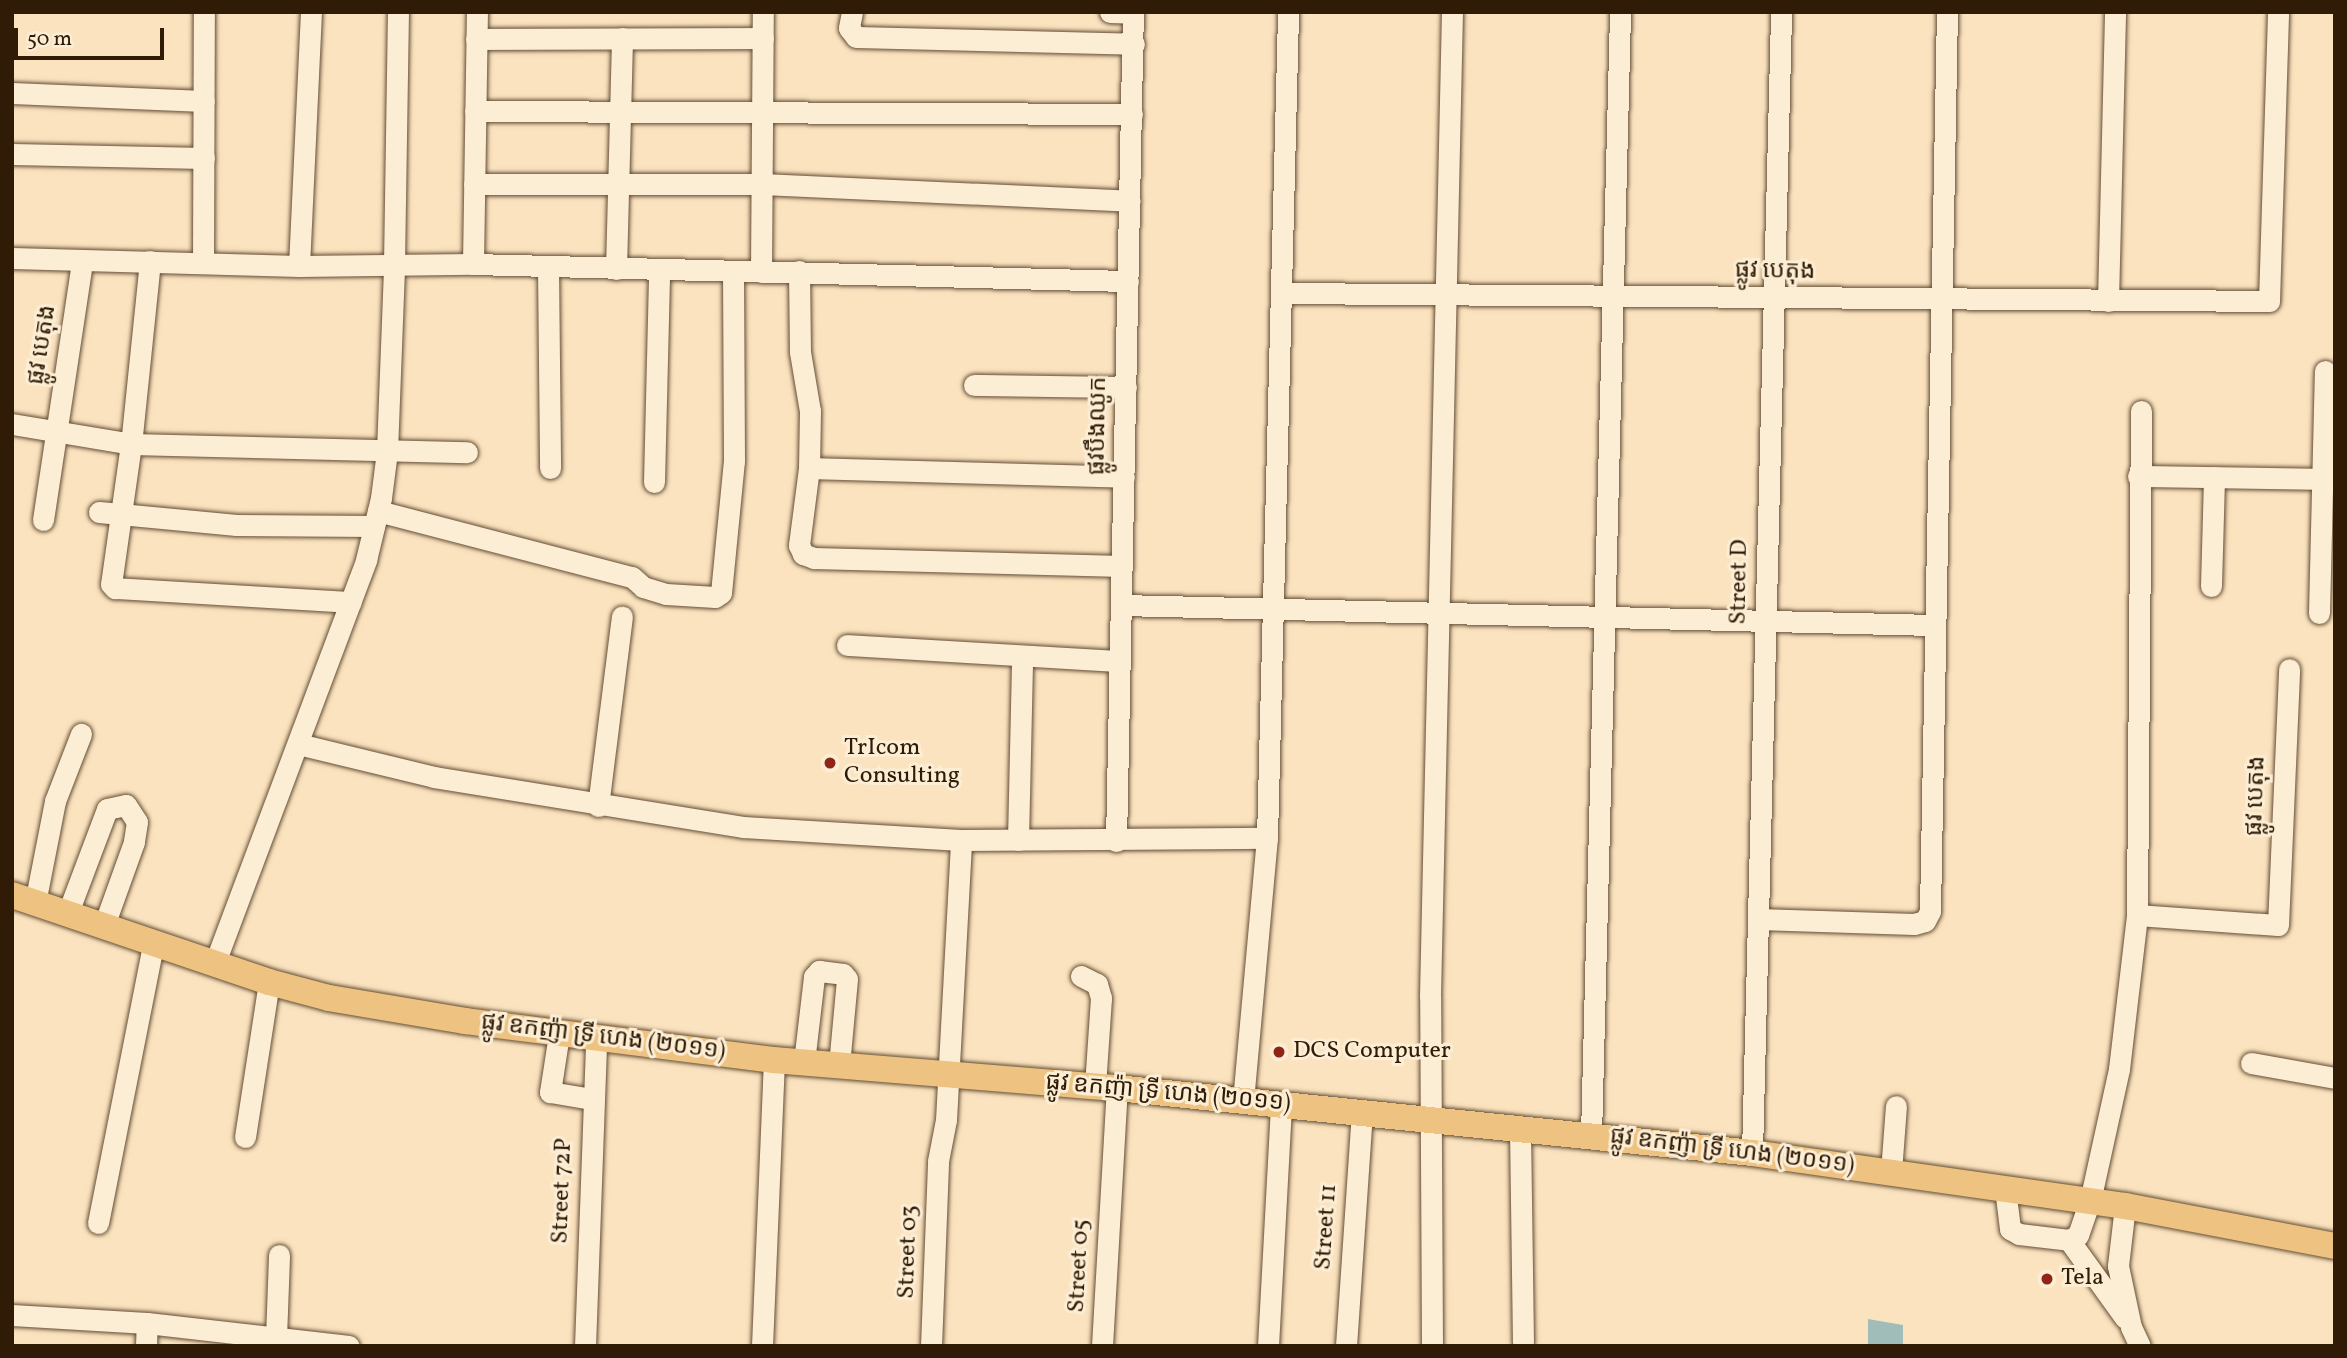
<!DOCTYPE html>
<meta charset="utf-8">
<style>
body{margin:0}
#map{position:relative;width:2347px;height:1358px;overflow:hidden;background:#fbe3bf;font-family:Vollkorn,"Noto Sans Khmer",serif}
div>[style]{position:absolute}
.water>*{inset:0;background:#a1bdba}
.roads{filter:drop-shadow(0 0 2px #634d34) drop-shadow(0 0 2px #634d34)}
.minor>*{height:21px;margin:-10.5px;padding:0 10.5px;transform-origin:10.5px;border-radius:10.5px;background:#fcedd5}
.major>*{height:26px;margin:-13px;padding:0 13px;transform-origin:13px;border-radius:13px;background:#eec280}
.dots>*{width:19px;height:19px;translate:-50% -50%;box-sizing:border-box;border:4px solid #fcedd5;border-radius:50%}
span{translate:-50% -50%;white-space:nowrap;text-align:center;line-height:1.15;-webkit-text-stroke:6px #fcedd5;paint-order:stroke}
.street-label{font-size:24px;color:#301b06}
.poi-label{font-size:24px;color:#301b06}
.left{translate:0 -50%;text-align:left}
.frame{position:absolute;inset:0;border:14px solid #301b06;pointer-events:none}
.scale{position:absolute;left:14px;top:28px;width:150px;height:32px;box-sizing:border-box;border:4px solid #301b06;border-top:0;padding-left:9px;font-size:21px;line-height:24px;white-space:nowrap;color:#301b06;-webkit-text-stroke:5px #fcedd5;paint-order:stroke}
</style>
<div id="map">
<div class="water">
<i style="clip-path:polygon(1868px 1319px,1903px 1325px,1903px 1346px,1868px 1346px)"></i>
</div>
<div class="roads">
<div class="minor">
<i style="left:852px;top:12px;width:16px;rotate:101deg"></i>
<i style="left:849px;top:28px;width:11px;rotate:52deg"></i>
<i style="left:856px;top:37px;width:278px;rotate:1.4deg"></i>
<i style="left:1110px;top:12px;width:23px;rotate:2deg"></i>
<i style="left:476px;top:39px;width:287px;rotate:-0.2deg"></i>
<i style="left:12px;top:93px;width:192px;rotate:2.4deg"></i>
<i style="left:475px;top:111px;width:657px;rotate:0.26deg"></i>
<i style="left:12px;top:154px;width:192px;rotate:1.2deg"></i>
<i style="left:474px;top:184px;width:288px"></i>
<i style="left:762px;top:184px;width:368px;rotate:2.6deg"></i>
<i style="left:12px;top:258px;width:287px;rotate:1.6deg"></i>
<i style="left:299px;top:266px;width:174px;rotate:-0.7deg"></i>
<i style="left:473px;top:264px;width:655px;rotate:1.49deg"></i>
<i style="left:150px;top:261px;width:184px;rotate:95.9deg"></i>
<i style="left:131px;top:444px;width:336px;rotate:1.4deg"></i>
<i style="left:203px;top:263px;width:251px;rotate:-89.8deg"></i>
<i style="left:473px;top:264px;width:252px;rotate:-89.1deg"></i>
<i style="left:299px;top:266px;width:254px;rotate:-87.3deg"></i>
<i style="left:548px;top:267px;width:201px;rotate:89.4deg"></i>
<i style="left:616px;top:269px;width:231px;rotate:-88.5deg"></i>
<i style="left:799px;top:271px;width:81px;rotate:89.3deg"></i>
<i style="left:800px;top:352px;width:60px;rotate:80.4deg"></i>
<i style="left:810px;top:411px;width:57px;rotate:91deg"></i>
<i style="left:809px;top:468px;width:78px;rotate:97.4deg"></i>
<i style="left:799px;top:545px;width:10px;rotate:66deg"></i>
<i style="left:803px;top:554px;width:12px;rotate:20deg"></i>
<i style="left:814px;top:558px;width:308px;rotate:1.5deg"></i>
<i style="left:761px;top:272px;width:260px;rotate:-89.6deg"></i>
<i style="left:1281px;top:293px;width:988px;rotate:0.46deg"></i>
<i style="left:2269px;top:301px;width:289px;rotate:-88.2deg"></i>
<i style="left:2108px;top:301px;width:289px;rotate:-88.6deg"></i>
<i style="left:974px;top:385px;width:152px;rotate:0.8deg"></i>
<i style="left:12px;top:424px;width:121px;rotate:9.5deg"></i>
<i style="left:131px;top:444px;width:141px;rotate:98.1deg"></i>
<i style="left:111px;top:584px;width:6px;rotate:45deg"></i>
<i style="left:115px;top:588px;width:236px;rotate:3.4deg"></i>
<i style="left:809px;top:468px;width:315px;rotate:1.6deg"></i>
<i style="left:2138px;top:476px;width:197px;rotate:0.9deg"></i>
<i style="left:654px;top:482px;width:211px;rotate:-88.6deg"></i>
<i style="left:378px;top:511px;width:262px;rotate:14.6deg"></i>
<i style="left:632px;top:577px;width:15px;rotate:42deg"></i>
<i style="left:643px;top:587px;width:24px;rotate:17deg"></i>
<i style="left:666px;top:594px;width:49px;rotate:3.5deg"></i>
<i style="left:715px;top:597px;width:7px;rotate:-34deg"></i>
<i style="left:721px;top:593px;width:133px;rotate:-84.4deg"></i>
<i style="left:734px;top:461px;width:188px;rotate:-90.3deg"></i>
<i style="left:99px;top:512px;width:138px;rotate:5.4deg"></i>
<i style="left:236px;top:525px;width:138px;rotate:0.4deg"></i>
<i style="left:43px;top:520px;width:262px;rotate:-81.4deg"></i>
<i style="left:2211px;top:586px;width:109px;rotate:-88.4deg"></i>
<i style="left:1121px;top:605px;width:812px;rotate:1.41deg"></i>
<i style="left:2319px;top:613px;width:242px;rotate:-88.6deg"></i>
<i style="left:847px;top:645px;width:273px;rotate:3.4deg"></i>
<i style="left:298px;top:744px;width:140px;rotate:13.6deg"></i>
<i style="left:434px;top:777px;width:313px;rotate:9.2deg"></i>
<i style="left:743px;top:827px;width:218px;rotate:3.4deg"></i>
<i style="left:961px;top:840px;width:306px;rotate:-0.4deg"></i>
<i style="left:598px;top:806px;width:191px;rotate:-82.8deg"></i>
<i style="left:1018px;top:840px;width:182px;rotate:-88.7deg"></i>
<i style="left:1116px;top:841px;width:829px;rotate:-88.83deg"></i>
<i style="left:35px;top:903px;width:104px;rotate:-78.9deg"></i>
<i style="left:55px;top:801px;width:72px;rotate:-68.8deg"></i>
<i style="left:67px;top:915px;width:113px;rotate:-69.3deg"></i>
<i style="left:107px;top:809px;width:19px;rotate:-12deg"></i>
<i style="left:126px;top:805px;width:20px;rotate:57deg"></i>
<i style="left:137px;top:822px;width:20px;rotate:99deg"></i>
<i style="left:134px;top:842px;width:91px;rotate:109.8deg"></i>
<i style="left:2137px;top:915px;width:141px;rotate:4.1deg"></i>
<i style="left:2278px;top:925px;width:256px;rotate:-87.5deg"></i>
<i style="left:1758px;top:919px;width:156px;rotate:1.8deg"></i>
<i style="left:1914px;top:924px;width:11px;rotate:-15deg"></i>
<i style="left:1925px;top:921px;width:11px;rotate:-63deg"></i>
<i style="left:1930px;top:911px;width:899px;rotate:-88.92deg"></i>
<i style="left:214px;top:965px;width:433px;rotate:-69.4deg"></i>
<i style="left:366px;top:560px;width:64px;rotate:-76.4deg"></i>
<i style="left:381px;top:498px;width:47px;rotate:-82.7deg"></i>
<i style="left:387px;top:451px;width:186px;rotate:-87.8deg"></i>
<i style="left:394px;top:265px;width:253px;rotate:-89.1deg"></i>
<i style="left:1081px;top:976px;width:18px;rotate:27deg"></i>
<i style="left:1097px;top:984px;width:15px;rotate:74deg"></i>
<i style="left:1101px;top:998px;width:88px;rotate:93.9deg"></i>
<i style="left:559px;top:1034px;width:59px;rotate:98.8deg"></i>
<i style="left:550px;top:1092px;width:43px;rotate:9.5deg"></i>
<i style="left:804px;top:1062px;width:86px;rotate:-83.3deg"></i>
<i style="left:814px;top:977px;width:8px;rotate:-50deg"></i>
<i style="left:819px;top:971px;width:24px;rotate:7deg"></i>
<i style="left:843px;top:974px;width:6px;rotate:51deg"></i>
<i style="left:847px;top:979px;width:86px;rotate:95.3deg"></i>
<i style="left:2251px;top:1063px;width:85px;rotate:10.1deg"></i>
<i style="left:1243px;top:1101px;width:264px;rotate:-84.8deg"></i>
<i style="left:1267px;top:838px;width:826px;rotate:-88.54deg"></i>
<i style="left:1520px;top:1129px;width:213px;rotate:89.2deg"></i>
<i style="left:1591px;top:1136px;width:1124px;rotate:-88.52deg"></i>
<i style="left:245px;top:1137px;width:157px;rotate:-81.2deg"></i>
<i style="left:1752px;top:1153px;width:1141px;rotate:-88.54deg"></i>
<i style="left:1891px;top:1172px;width:66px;rotate:-85.7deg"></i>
<i style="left:2005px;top:1188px;width:41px;rotate:83deg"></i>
<i style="left:2010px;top:1229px;width:10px;rotate:29deg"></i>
<i style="left:2019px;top:1234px;width:50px;rotate:6.8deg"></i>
<i style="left:2069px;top:1240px;width:10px;rotate:-29deg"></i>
<i style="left:2078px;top:1235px;width:36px;rotate:-71deg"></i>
<i style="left:2090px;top:1201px;width:135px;rotate:-77.6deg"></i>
<i style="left:2119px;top:1069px;width:155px;rotate:-83.3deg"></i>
<i style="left:2137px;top:915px;width:504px;rotate:-89.55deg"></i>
<i style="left:2125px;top:1206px;width:60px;rotate:96.7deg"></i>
<i style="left:2118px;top:1266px;width:62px;rotate:78deg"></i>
<i style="left:2131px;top:1327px;width:21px;rotate:65deg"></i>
<i style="left:98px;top:1223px;width:282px;rotate:-78.8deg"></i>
<i style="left:2069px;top:1240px;width:96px;rotate:54.3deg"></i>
<i style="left:12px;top:1315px;width:135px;rotate:3.4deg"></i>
<i style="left:147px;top:1323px;width:203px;rotate:6.5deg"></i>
<i style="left:276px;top:1338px;width:83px;rotate:-87.9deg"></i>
<i style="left:146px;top:1346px;width:23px;rotate:-88deg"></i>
<i style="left:585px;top:1346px;width:307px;rotate:-87.9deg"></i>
<i style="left:762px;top:1346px;width:286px;rotate:-87.6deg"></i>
<i style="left:931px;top:1346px;width:185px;rotate:-87.8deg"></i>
<i style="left:938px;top:1161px;width:42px;rotate:-79deg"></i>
<i style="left:946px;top:1120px;width:280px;rotate:-86.9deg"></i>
<i style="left:1102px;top:1346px;width:258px;rotate:-86.7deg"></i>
<i style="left:1268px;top:1346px;width:241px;rotate:-86.9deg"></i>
<i style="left:1346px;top:1346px;width:234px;rotate:-86.1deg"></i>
<i style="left:1432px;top:1346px;width:350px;rotate:-90.3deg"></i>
<i style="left:1430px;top:996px;width:984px;rotate:-88.72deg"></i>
</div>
<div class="major">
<i style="left:12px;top:895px;width:271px;rotate:18.7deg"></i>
<i style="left:269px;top:982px;width:62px;rotate:14.9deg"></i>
<i style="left:329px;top:998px;width:138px;rotate:9.6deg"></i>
<i style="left:465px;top:1021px;width:311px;rotate:7.2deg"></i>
<i style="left:774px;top:1060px;width:344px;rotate:4.7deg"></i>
<i style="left:1117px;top:1088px;width:638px;rotate:5.84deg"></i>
<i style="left:1752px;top:1153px;width:377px;rotate:8.1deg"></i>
<i style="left:2125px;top:1206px;width:214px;rotate:10.8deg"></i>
</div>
</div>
<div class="dots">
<i style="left:830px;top:763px;background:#8f2418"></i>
<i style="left:1279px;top:1052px;background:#8f2418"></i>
<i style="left:2047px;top:1279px;background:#8f2418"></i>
</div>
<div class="street-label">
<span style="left:1775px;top:272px;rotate:1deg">ផ្លូវ បេតុង</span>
<span style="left:43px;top:345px;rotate:-81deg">ផ្លូវ បេតុង</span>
<span style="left:1099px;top:426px;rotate:-89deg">ផ្លូវបឹងឈូក</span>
<span style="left:1740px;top:582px;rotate:-89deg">Street D</span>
<span style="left:2257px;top:796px;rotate:-88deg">ផ្លូវ បេតុង</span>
<span style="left:603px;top:1038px;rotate:7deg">ផ្លូវ ឧកញ៉ា ទ្រី ហេង (២០១១)</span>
<span style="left:1168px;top:1094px;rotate:5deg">ផ្លូវ ឧកញ៉ា ទ្រី ហេង (២០១១)</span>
<span style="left:1732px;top:1152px;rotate:7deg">ផ្លូវ ឧកញ៉ា ទ្រី ហេង (២០១១)</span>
<span style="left:563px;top:1191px;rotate:-88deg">Street 72P</span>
<span style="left:1327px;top:1227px;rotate:-86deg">Street 11</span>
<span style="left:909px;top:1252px;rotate:-88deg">Street 03</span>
<span style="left:1080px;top:1266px;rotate:-87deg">Street 05</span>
</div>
<div class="poi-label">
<span class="left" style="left:844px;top:763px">TrIcom<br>Consulting</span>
<span class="left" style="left:1293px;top:1052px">DCS Computer</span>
<span class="left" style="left:2061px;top:1279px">Tela</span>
</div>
<div class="frame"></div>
<div class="scale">50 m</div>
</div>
